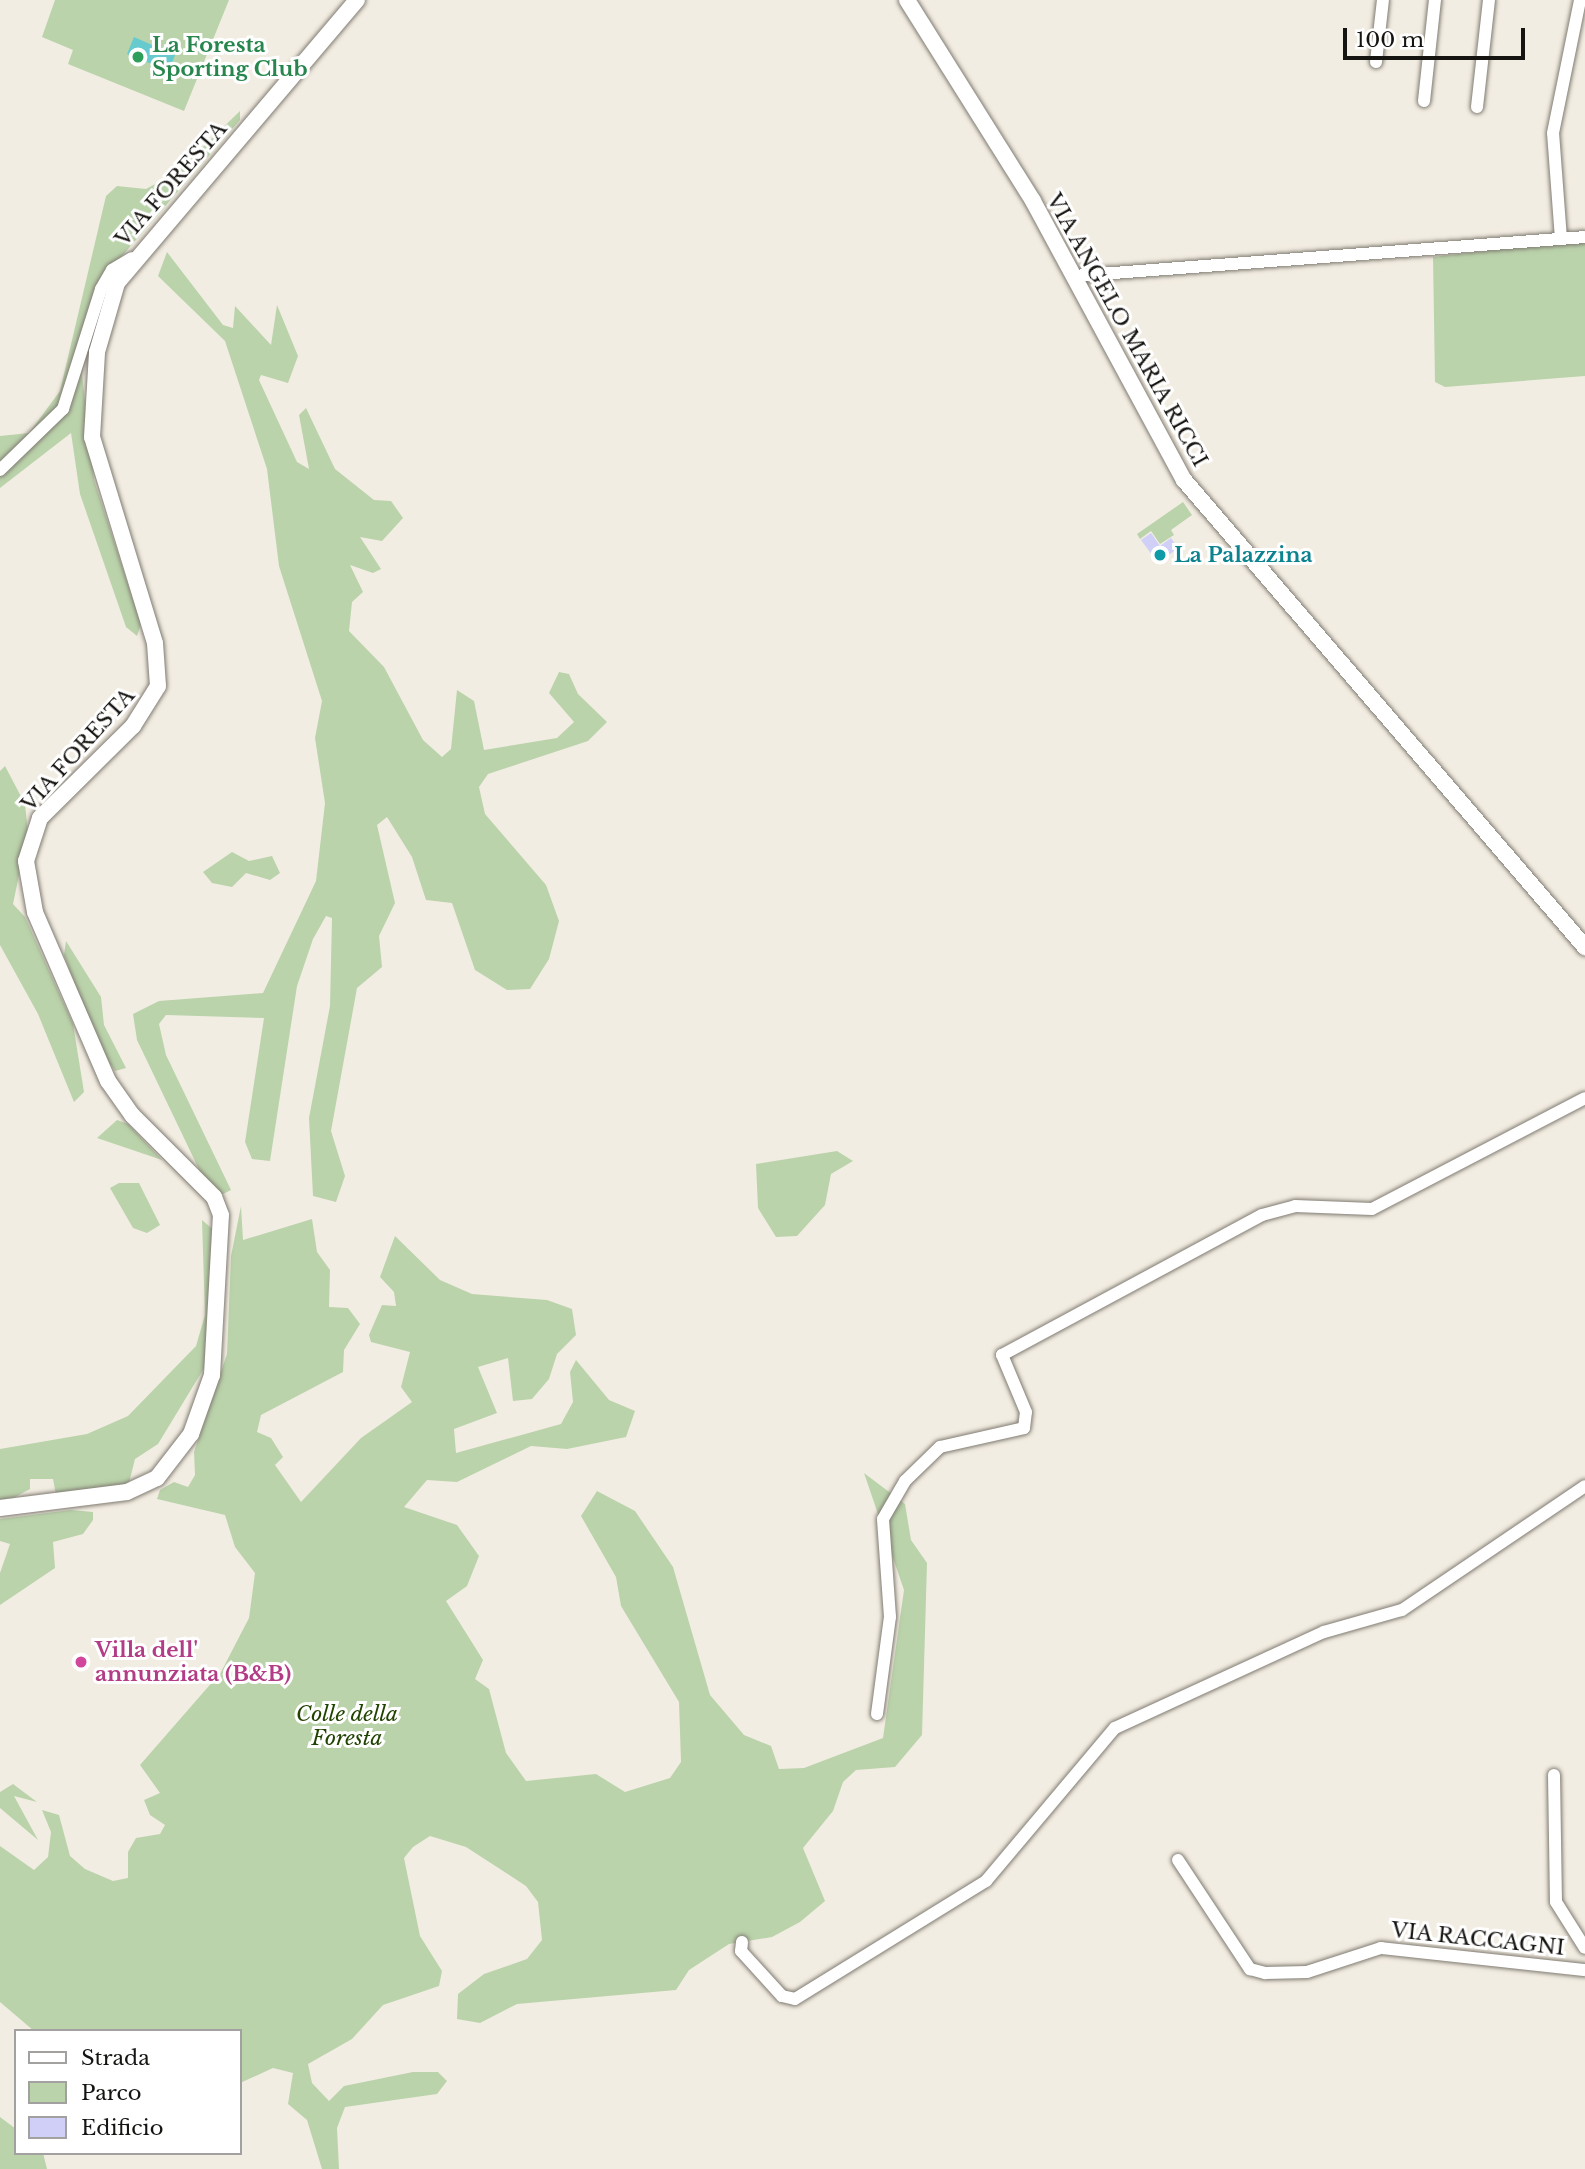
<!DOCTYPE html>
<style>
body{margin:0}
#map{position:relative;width:1585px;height:2169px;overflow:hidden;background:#f2ede2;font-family:"Libre Baskerville",serif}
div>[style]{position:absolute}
.green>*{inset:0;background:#bad3ab}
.water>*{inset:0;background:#66cace}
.building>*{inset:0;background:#cfcff8}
.roads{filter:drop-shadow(0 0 2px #807b72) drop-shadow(0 0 2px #807b72)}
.minor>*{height:12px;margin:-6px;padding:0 6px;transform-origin:6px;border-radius:6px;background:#fff}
.major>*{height:16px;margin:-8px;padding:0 8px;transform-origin:8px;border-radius:8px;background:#fff}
.dots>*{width:19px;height:19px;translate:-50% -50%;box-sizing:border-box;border:4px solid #fff;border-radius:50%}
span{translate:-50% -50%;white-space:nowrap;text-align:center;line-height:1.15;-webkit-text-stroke:6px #fff;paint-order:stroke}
.leisure-label{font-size:21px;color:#27864d;font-weight:700}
.left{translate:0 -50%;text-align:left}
.street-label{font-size:21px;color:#161411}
.culture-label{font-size:21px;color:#0d838f;font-weight:700}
.hotel-label{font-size:21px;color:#b23c85;font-weight:700}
.park-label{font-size:21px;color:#214300;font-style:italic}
.legend{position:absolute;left:14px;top:2029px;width:228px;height:126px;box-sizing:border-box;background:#fff;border:2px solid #a2a1a0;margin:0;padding:9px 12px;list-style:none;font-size:21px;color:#161411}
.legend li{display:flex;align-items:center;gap:14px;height:35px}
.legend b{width:35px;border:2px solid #a2a1a0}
.scale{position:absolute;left:1343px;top:28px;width:182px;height:32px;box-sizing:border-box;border:4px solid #161411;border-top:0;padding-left:9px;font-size:21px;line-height:24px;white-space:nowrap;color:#161411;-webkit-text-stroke:5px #fff;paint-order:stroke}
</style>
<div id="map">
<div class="green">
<i style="clip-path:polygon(55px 0,229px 0,184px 111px,68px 64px,73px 50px,42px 37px)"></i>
<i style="clip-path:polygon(240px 111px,240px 120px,115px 264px,93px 321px,82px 374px,94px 480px,141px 624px,137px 636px,126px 627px,80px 494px,71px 433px,0 488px,0 436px,29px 433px,60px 391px,106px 196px,117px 186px,146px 189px,177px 172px)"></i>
<i style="clip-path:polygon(1585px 239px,1585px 376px,1445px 387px,1435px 382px,1433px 257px)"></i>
<i style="clip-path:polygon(167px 252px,223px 325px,233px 328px,235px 306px,271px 345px,277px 305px,298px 356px,288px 383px,261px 375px,259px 380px,297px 462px,309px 469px,299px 415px,306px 408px,335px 469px,374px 500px,391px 501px,403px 518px,382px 541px,360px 537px,381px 569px,373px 573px,350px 565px,363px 592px,352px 602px,349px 631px,384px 667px,423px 740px,442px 757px,451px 749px,457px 690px,474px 701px,484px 750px,557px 738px,574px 722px,549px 693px,559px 672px,569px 674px,578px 694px,607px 722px,588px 741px,488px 774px,479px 787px,485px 814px,546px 885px,559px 921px,549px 959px,530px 989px,507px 990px,475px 970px,452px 903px,426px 900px,412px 857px,387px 817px,377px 825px,395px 903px,379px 936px,382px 967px,357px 988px,331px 1131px,345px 1176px,336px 1202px,313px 1196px,309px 1118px,330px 1006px,332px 918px,326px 916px,313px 939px,297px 986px,270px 1161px,252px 1159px,245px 1142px,264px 1018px,166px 1015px,159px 1024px,166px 1055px,231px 1190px,221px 1195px,206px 1184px,137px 1040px,133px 1014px,159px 1001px,263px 993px,316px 881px,325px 803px,315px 738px,322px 701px,279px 566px,267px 469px,225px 341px,158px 276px)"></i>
<i style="clip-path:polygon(1183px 502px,1192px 515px,1171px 530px,1174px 535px,1160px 544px,1151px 531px,1140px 539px,1137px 534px)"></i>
<i style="clip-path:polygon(5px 766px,25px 804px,28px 832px,13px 904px,25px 917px,73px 1024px,84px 1092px,74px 1102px,38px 1014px,0 945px,0 771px)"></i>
<i style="clip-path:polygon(232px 852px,249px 861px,272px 856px,280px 873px,270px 880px,246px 873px,232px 887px,212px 883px,203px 872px)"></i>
<i style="clip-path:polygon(66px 941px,101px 997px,104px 1025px,126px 1068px,115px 1071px,96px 1043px,64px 955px)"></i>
<i style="clip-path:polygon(117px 1120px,128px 1124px,162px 1160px,97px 1138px)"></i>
<i style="clip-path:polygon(837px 1151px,853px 1161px,831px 1174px,825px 1205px,797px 1236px,776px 1237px,758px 1208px,756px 1164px)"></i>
<i style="clip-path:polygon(119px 1183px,139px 1183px,160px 1225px,147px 1233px,133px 1228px,110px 1188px)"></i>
<i style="clip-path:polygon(241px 1206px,243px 1240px,312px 1219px,317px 1252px,330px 1270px,329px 1307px,348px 1308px,360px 1324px,344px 1350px,343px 1372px,261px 1415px,257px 1432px,271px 1438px,283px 1457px,275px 1465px,301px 1502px,361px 1438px,412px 1402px,401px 1387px,410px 1352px,371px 1342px,369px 1335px,382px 1305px,396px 1306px,394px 1292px,380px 1277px,395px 1236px,440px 1280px,472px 1294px,547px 1300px,572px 1309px,576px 1335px,557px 1354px,549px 1379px,532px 1399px,513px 1401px,508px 1358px,478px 1367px,497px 1413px,454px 1429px,456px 1453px,561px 1424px,573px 1402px,570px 1372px,576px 1360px,609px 1400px,635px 1411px,626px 1437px,567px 1449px,531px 1446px,457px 1482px,427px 1480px,404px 1507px,457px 1525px,479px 1556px,467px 1586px,446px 1601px,483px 1660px,475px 1679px,489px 1689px,506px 1753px,526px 1781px,596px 1774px,625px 1792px,670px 1778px,681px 1762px,679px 1702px,621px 1606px,616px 1577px,581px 1516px,597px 1491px,635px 1511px,673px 1567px,710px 1695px,744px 1735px,771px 1746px,779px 1769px,804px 1768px,883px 1738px,904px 1590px,864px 1473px,905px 1504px,911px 1540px,927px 1563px,922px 1735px,895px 1767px,856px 1770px,843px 1782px,833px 1811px,803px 1848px,825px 1901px,800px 1922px,772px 1937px,729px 1944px,689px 1970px,676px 1990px,517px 2004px,480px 2023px,457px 2019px,458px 1994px,484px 1974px,527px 1959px,542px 1940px,538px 1902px,526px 1886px,466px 1847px,430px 1836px,413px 1847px,404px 1858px,420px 1936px,442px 1971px,439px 1986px,383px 2005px,352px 2039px,308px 2064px,312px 2083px,329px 2101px,344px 2086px,413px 2072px,438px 2072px,447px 2081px,437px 2094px,345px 2107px,337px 2128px,339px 2169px,322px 2169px,307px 2120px,288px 2104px,293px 2073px,273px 2068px,240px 2083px,240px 2031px,34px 2031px,0 2002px,0 1846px,34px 1870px,48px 1857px,51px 1832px,42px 1810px,59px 1815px,70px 1856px,85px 1869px,113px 1881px,128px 1878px,128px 1852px,136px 1838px,160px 1834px,165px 1825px,150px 1815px,144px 1800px,160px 1793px,140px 1765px,221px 1672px,249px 1618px,255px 1573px,235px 1547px,225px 1515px,157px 1499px,160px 1490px,174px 1482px,188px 1487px,195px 1475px,194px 1452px,227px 1354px,231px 1256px)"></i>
<i style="clip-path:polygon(202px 1220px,216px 1232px,209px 1360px,158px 1444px,135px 1459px,129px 1483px,109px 1496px,56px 1495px,53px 1479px,30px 1479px,30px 1489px,0 1505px,0 1449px,87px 1434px,128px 1416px,196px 1346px,205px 1315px)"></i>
<i style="clip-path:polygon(71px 1510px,93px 1512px,93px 1520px,83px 1534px,53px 1542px,55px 1568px,0 1605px,0 1573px,10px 1544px,0 1541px,0 1519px)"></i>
<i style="clip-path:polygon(13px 1784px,37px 1802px,14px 1796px,38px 1840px,0 1808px,0 1792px)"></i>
<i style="clip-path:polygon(0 2117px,16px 2129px,16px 2153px,43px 2153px,47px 2169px,0 2169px)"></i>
</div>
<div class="water">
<i style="clip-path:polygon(134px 37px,175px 55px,169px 71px,127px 54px)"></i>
</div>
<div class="building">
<i style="clip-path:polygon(1151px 533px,1160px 546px,1171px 538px,1178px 548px,1158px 563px,1141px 540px)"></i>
</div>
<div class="roads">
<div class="minor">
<i style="left:1376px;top:62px;width:62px;rotate:-83.6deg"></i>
<i style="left:1424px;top:101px;width:102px;rotate:-83.8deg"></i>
<i style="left:1477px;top:107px;width:108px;rotate:-83.6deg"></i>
<i style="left:1561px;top:239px;width:106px;rotate:-94.3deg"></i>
<i style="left:1553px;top:133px;width:136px;rotate:-78.5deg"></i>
<i style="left:1074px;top:276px;width:512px;rotate:-4.36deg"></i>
<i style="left:0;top:470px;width:88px;rotate:-44.1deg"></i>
<i style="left:63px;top:409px;width:126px;rotate:-72.4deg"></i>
<i style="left:101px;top:289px;width:22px;rotate:-60deg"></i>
<i style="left:112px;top:270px;width:23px;rotate:-31deg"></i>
<i style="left:877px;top:1714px;width:98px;rotate:-82.4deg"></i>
<i style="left:890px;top:1617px;width:98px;rotate:-94.1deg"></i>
<i style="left:883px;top:1519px;width:44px;rotate:-59.9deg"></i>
<i style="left:905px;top:1481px;width:49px;rotate:-44.2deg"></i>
<i style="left:940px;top:1447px;width:86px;rotate:-12.7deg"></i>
<i style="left:1024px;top:1428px;width:16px;rotate:-83deg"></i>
<i style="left:1026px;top:1412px;width:62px;rotate:-112.8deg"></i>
<i style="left:1002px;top:1355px;width:295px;rotate:-28.3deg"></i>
<i style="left:1262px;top:1215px;width:34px;rotate:-15deg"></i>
<i style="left:1295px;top:1206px;width:77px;rotate:2.2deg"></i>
<i style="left:1372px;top:1209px;width:240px;rotate:-27.5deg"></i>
<i style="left:1554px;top:1775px;width:127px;rotate:89.1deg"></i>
<i style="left:1556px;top:1902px;width:54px;rotate:57.8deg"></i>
<i style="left:1178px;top:1860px;width:131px;rotate:56.6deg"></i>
<i style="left:1250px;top:1969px;width:16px;rotate:15deg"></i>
<i style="left:1265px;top:1973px;width:42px;rotate:-1.4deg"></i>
<i style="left:1307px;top:1972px;width:78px;rotate:-18deg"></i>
<i style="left:1381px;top:1948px;width:205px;rotate:6.2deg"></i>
<i style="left:742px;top:1942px;width:9px;rotate:96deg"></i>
<i style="left:741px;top:1951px;width:61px;rotate:47.7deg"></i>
<i style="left:782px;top:1996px;width:13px;rotate:13deg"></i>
<i style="left:795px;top:1999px;width:225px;rotate:-31.7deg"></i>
<i style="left:986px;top:1881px;width:200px;rotate:-49.9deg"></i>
<i style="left:1115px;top:1728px;width:230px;rotate:-24.7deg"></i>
<i style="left:1324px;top:1632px;width:81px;rotate:-15.8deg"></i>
<i style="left:1402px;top:1610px;width:221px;rotate:-34.1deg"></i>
</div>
<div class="major">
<i style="left:907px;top:0;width:237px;rotate:57.9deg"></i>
<i style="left:1033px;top:201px;width:317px;rotate:61.6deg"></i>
<i style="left:1184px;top:480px;width:616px;rotate:49.35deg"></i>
<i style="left:0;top:1508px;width:128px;rotate:-7.2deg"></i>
<i style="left:127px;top:1492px;width:33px;rotate:-25deg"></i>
<i style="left:157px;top:1478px;width:56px;rotate:-52.3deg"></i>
<i style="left:191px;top:1434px;width:63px;rotate:-70.4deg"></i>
<i style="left:212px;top:1375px;width:160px;rotate:-86.8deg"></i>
<i style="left:221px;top:1215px;width:19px;rotate:-111deg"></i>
<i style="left:214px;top:1197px;width:116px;rotate:-135deg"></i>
<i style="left:132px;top:1115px;width:42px;rotate:-125.2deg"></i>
<i style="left:108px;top:1081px;width:184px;rotate:-113.4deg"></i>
<i style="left:35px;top:912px;width:52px;rotate:-100deg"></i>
<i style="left:26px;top:861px;width:45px;rotate:-72deg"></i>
<i style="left:40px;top:818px;width:131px;rotate:-44.7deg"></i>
<i style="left:133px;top:726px;width:47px;rotate:-58deg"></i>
<i style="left:158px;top:686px;width:43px;rotate:-94deg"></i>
<i style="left:155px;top:643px;width:215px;rotate:-107deg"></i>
<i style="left:92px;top:437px;width:85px;rotate:-86.6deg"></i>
<i style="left:97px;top:352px;width:72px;rotate:-73.8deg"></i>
<i style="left:117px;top:283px;width:371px;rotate:-49.7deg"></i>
</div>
</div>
<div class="dots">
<i style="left:138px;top:57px;background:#2e9e5b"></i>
<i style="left:1160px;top:555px;background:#0f9aa8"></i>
<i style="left:81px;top:1662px;background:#d1479c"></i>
</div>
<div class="leisure-label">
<span class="left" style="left:152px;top:57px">La Foresta<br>Sporting Club</span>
</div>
<div class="street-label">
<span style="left:171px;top:184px;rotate:-49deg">VIA FORESTA</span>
<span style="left:1127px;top:330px;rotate:61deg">VIA ANGELO MARIA RICCI</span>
<span style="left:78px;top:750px;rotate:-48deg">VIA FORESTA</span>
<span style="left:1478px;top:1939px;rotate:6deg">VIA RACCAGNI</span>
</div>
<div class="culture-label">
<span class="left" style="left:1174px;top:555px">La Palazzina</span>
</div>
<div class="hotel-label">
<span class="left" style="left:95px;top:1662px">Villa dell'<br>annunziata (B&amp;B)</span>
</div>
<div class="park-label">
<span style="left:347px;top:1726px">Colle della<br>Foresta</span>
</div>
<ul class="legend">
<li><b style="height:9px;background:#fff"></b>Strada</li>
<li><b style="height:19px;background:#bad3ab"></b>Parco</li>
<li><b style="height:19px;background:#cfcff8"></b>Edificio</li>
</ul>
<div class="scale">100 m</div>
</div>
